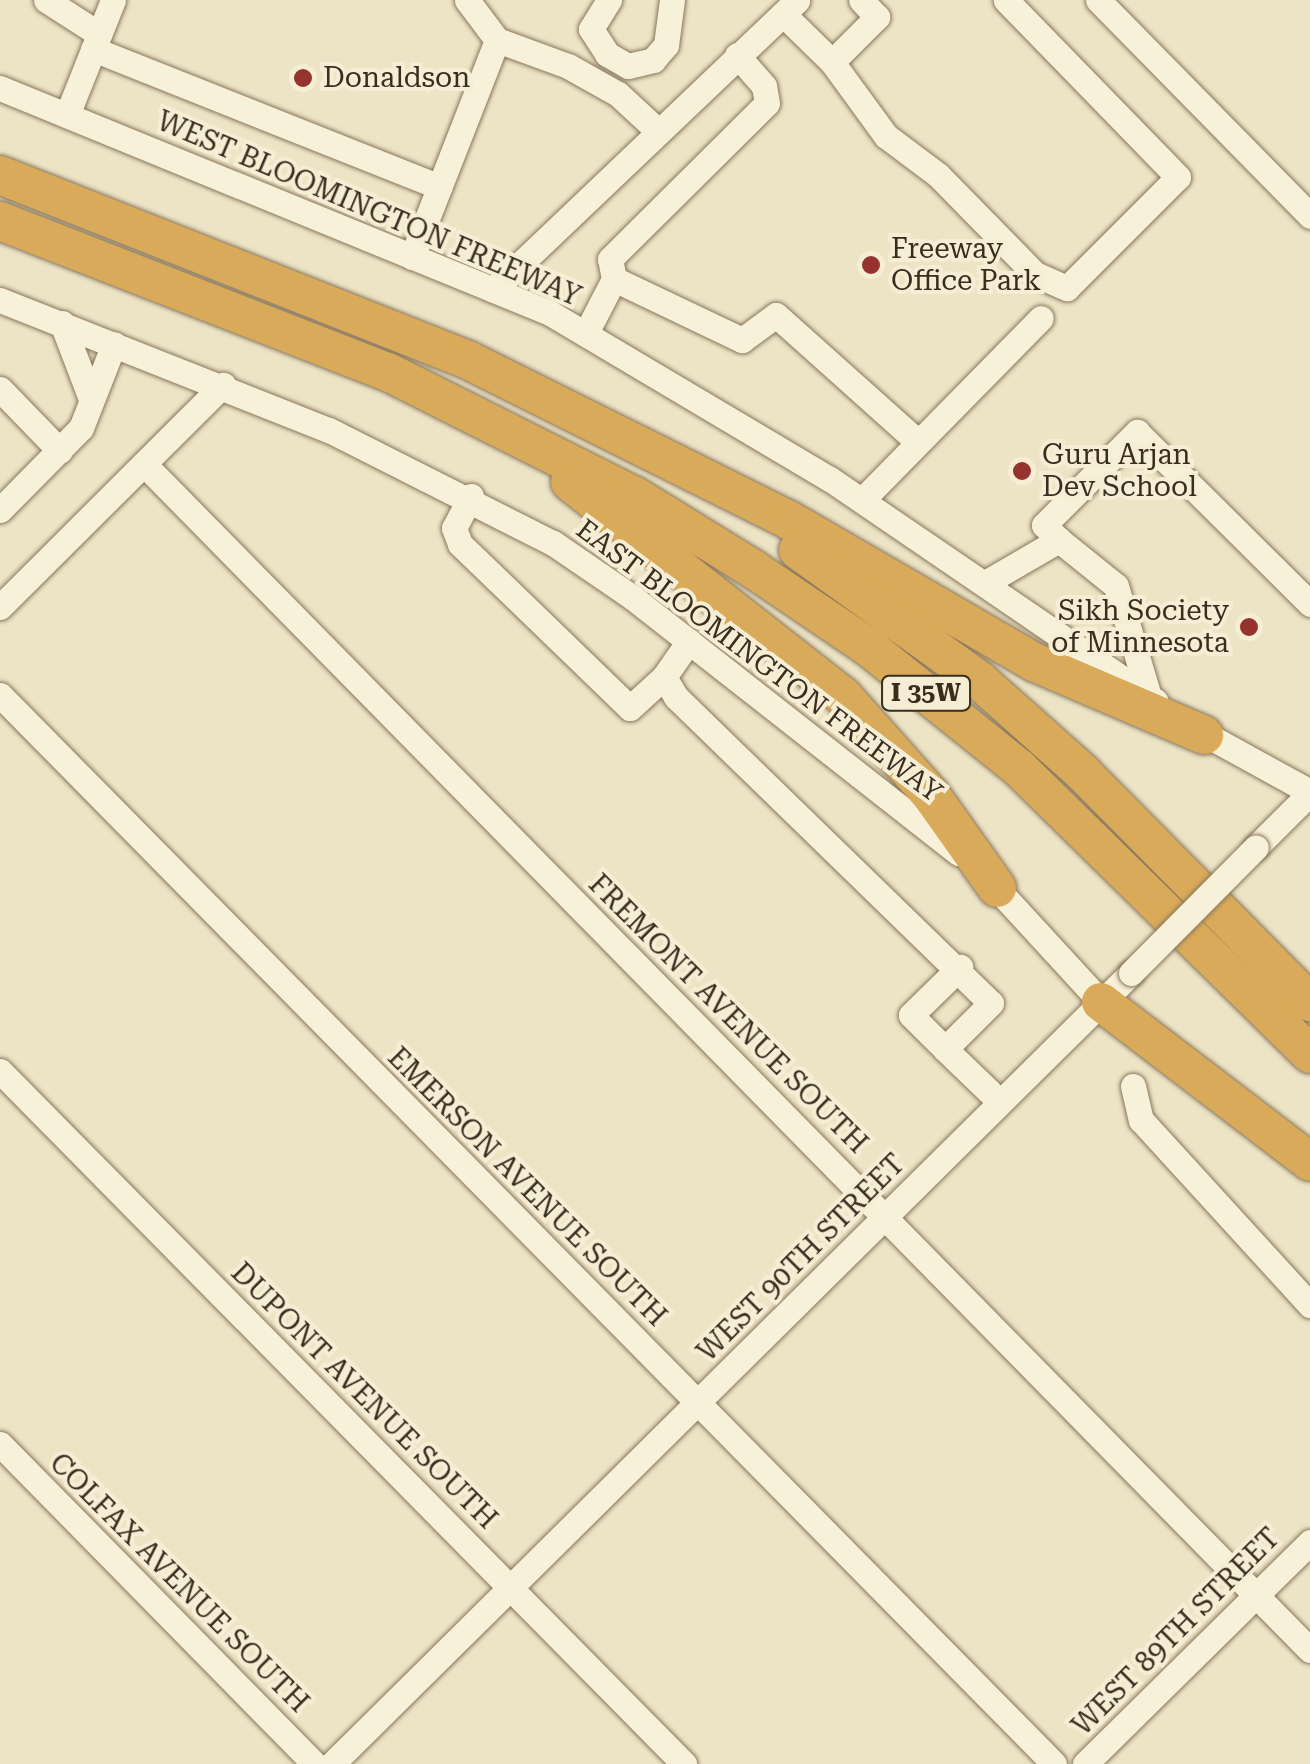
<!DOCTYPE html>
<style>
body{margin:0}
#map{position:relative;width:1310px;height:1764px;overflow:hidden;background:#ede4c6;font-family:"Roboto Serif",serif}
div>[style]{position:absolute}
.roads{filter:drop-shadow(0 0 2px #88765c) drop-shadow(0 0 2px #88765c)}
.minor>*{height:25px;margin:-12.5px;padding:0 12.5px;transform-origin:12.5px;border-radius:12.5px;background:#f8f1d9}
.highway>*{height:38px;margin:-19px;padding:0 19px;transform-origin:19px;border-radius:19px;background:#d9aa59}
.bridges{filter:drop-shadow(0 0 2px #88765c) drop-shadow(0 0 2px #88765c)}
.minor-bridge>*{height:25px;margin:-12.5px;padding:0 12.5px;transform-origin:12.5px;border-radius:12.5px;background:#f8f1d9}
.dots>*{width:28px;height:28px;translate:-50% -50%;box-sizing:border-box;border:5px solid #f5eed5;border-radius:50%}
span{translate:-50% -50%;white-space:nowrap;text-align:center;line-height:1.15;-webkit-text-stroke:8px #f5eed5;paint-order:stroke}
.shield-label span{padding:2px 8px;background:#f5eed5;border:2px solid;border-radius:8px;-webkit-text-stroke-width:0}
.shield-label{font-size:25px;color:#392d1f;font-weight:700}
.poi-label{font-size:28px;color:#392d1f}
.left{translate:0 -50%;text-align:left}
.right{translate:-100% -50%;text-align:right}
.street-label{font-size:28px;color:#392d1f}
</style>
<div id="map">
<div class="roads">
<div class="minor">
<i style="left:46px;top:0;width:63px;rotate:32.7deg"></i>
<i style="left:609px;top:0;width:34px;rotate:122deg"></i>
<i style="left:591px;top:29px;width:30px;rotate:57deg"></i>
<i style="left:607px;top:54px;width:24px;rotate:30deg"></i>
<i style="left:628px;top:66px;width:26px;rotate:-13deg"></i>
<i style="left:653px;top:60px;width:20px;rotate:-49deg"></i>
<i style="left:666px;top:45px;width:45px;rotate:-82.4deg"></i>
<i style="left:1098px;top:0;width:303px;rotate:45.5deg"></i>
<i style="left:783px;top:14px;width:69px;rotate:44.4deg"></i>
<i style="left:832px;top:62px;width:64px;rotate:-45deg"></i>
<i style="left:877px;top:17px;width:23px;rotate:-133deg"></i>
<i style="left:497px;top:40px;width:76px;rotate:20.1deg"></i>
<i style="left:568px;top:66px;width:57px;rotate:29.2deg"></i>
<i style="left:618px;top:94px;width:53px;rotate:42.7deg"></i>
<i style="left:93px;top:49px;width:373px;rotate:21.7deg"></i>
<i style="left:832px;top:62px;width:92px;rotate:53.9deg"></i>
<i style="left:886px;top:136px;width:65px;rotate:36.9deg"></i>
<i style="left:938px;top:175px;width:139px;rotate:45.6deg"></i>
<i style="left:1035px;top:274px;width:35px;rotate:24deg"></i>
<i style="left:1067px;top:288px;width:157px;rotate:-45deg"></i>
<i style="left:1178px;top:177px;width:247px;rotate:-134.2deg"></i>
<i style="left:0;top:88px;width:594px;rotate:22.25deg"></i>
<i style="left:550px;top:313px;width:326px;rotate:30.7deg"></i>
<i style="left:830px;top:479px;width:394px;rotate:34.3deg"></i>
<i style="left:67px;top:115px;width:124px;rotate:-68.2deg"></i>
<i style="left:412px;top:257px;width:233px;rotate:-68.6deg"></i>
<i style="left:497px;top:40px;width:50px;rotate:-126.9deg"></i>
<i style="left:614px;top:279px;width:142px;rotate:25.5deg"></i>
<i style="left:742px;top:340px;width:42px;rotate:-36.3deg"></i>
<i style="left:776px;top:315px;width:188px;rotate:41.8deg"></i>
<i style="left:493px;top:290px;width:420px;rotate:-43.6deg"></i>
<i style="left:0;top:300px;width:354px;rotate:21.6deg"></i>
<i style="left:329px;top:430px;width:251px;rotate:26.8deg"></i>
<i style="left:553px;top:543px;width:96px;rotate:34.4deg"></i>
<i style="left:632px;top:597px;width:415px;rotate:38.1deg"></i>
<i style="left:62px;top:323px;width:81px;rotate:69.1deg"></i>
<i style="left:586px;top:333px;width:61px;rotate:-62.6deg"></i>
<i style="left:614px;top:279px;width:20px;rotate:-101deg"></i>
<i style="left:610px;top:259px;width:221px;rotate:-44.8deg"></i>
<i style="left:767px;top:103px;width:17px;rotate:-100deg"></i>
<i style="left:764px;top:86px;width:41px;rotate:-131.1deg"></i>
<i style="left:0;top:389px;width:86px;rotate:45.9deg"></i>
<i style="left:144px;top:464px;width:1663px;rotate:45.49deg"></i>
<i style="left:471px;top:496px;width:36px;rotate:118deg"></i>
<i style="left:454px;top:528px;width:17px;rotate:69deg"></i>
<i style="left:460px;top:544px;width:236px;rotate:44deg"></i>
<i style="left:630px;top:708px;width:46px;rotate:-42.4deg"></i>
<i style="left:862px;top:500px;width:255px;rotate:-45.5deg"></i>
<i style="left:0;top:510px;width:115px;rotate:-45.4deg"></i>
<i style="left:81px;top:428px;width:90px;rotate:-68.6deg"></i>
<i style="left:1059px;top:540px;width:21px;rotate:-135deg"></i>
<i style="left:1044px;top:525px;width:132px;rotate:-45deg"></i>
<i style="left:1137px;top:432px;width:244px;rotate:44.8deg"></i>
<i style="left:985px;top:583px;width:86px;rotate:-30.2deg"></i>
<i style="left:1059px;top:540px;width:73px;rotate:38.9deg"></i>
<i style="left:1116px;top:586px;width:116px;rotate:73.4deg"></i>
<i style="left:0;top:607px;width:315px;rotate:-44.9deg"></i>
<i style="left:689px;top:641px;width:44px;rotate:124.8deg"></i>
<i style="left:664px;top:677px;width:23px;rotate:59deg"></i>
<i style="left:676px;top:697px;width:439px;rotate:44.2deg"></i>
<i style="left:991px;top:1003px;width:65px;rotate:135deg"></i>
<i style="left:945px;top:1049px;width:76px;rotate:43.9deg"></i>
<i style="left:0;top:695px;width:1501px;rotate:45.4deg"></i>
<i style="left:1192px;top:727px;width:135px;rotate:28.8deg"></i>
<i style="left:1256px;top:847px;width:76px;rotate:-45deg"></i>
<i style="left:988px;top:879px;width:167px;rotate:47.4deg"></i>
<i style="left:945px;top:1049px;width:48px;rotate:-135deg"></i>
<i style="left:911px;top:1015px;width:69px;rotate:-44.4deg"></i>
<i style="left:0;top:1071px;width:974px;rotate:45.37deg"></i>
<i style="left:1133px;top:1086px;width:35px;rotate:77deg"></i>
<i style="left:1141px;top:1120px;width:251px;rotate:47.6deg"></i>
<i style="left:0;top:1444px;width:449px;rotate:45.5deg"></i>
<i style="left:332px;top:1764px;width:1124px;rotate:-44.71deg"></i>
<i style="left:1085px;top:1764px;width:316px;rotate:-44.6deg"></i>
</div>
<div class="highway">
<i style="left:0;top:175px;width:503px;rotate:21.57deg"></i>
<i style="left:468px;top:360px;width:359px;rotate:26.5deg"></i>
<i style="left:789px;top:520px;width:285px;rotate:30.1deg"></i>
<i style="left:1036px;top:663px;width:183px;rotate:23.2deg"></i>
<i style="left:0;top:221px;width:416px;rotate:21.3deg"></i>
<i style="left:388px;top:372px;width:276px;rotate:26.7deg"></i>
<i style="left:635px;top:496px;width:139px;rotate:31.7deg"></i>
<i style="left:753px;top:569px;width:143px;rotate:34.1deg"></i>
<i style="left:871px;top:649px;width:190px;rotate:38.8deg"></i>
<i style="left:1019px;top:768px;width:408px;rotate:44.5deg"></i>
<i style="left:570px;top:482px;width:345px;rotate:38.1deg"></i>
<i style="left:842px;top:695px;width:134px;rotate:48.3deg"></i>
<i style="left:931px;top:795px;width:114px;rotate:54.6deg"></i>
<i style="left:798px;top:550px;width:224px;rotate:35.7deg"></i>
<i style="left:980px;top:681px;width:137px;rotate:41.7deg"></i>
<i style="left:1082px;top:772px;width:324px;rotate:45.3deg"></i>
<i style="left:1101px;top:1002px;width:263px;rotate:37.4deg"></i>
</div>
</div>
<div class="bridges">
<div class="minor-bridge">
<i style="left:1131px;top:973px;width:177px;rotate:-45.2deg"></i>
</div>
</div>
<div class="dots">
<i style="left:303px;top:78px;background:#95342e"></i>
<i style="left:871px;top:265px;background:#95342e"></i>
<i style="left:1022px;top:471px;background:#95342e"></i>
<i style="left:1249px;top:627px;background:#95342e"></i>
</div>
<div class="shield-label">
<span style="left:926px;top:693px">I 35W</span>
</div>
<div class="poi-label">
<span class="left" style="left:323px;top:78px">Donaldson</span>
<span class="left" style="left:891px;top:265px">Freeway<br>Office Park</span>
<span class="left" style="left:1042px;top:471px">Guru Arjan<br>Dev School</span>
<span class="right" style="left:1229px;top:627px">Sikh Society<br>of Minnesota</span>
</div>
<div class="street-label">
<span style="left:369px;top:209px;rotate:23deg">WEST BLOOMINGTON FREEWAY</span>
<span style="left:759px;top:661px;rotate:37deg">EAST BLOOMINGTON FREEWAY</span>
<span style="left:728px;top:1014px;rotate:45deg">FREMONT AVENUE SOUTH</span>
<span style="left:527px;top:1187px;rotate:45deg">EMERSON AVENUE SOUTH</span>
<span style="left:801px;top:1258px;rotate:-45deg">WEST 90TH STREET</span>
<span style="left:364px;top:1396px;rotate:45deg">DUPONT AVENUE SOUTH</span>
<span style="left:179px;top:1583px;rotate:45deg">COLFAX AVENUE SOUTH</span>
<span style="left:1176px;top:1632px;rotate:-45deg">WEST 89TH STREET</span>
</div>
</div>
